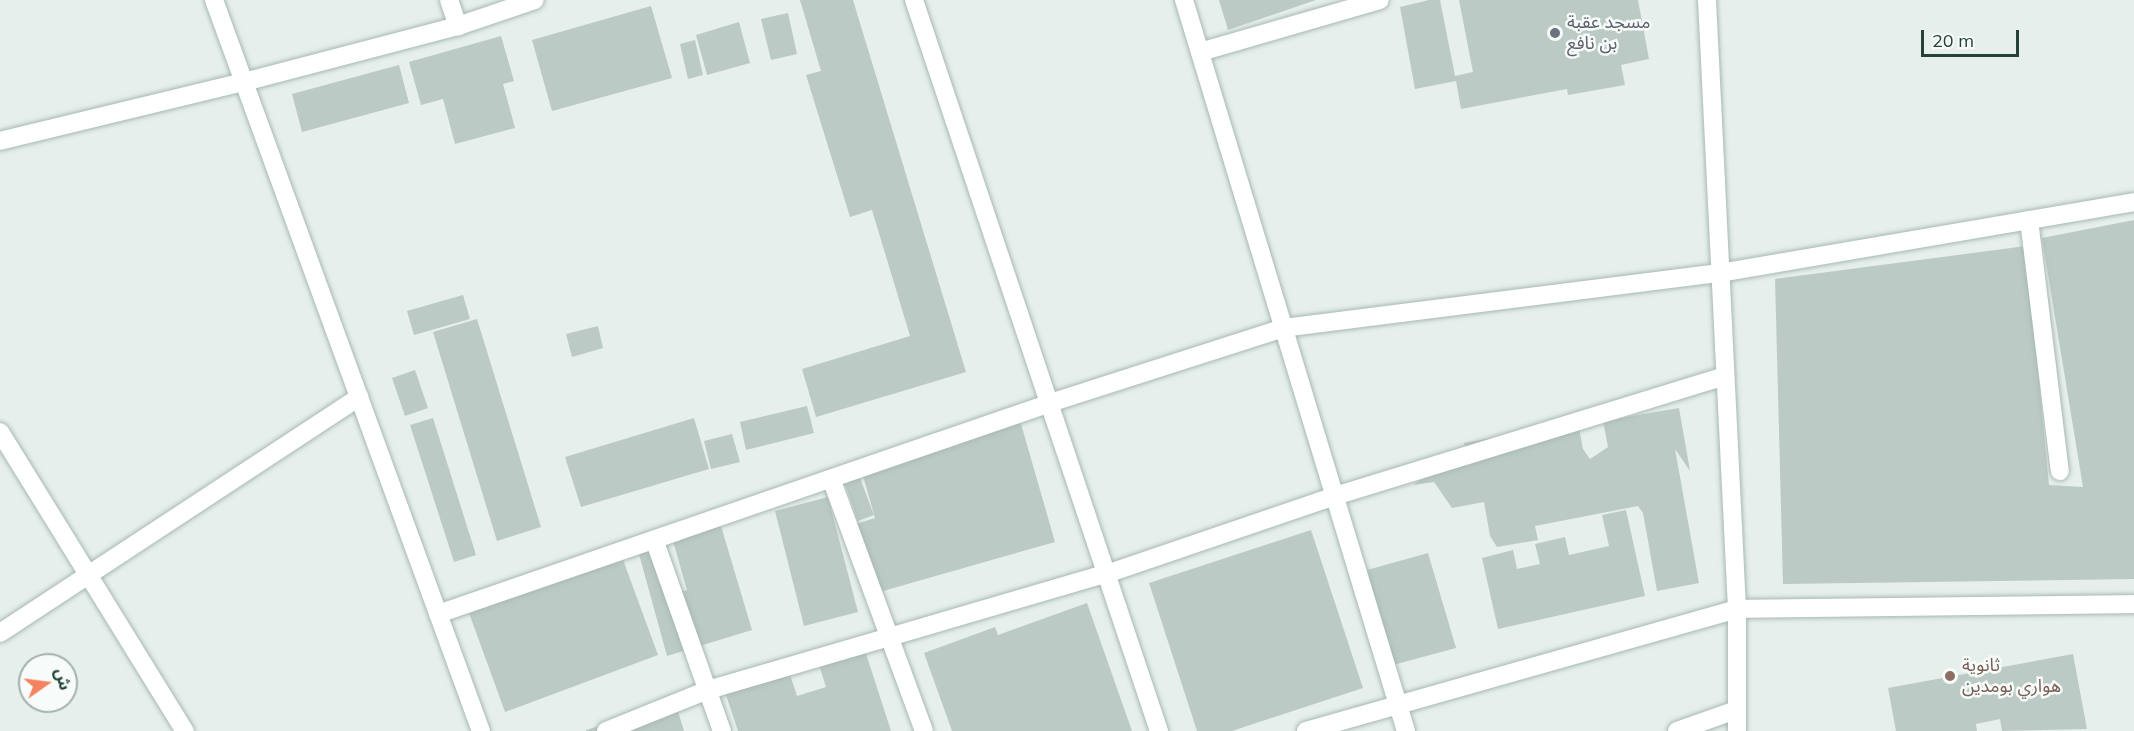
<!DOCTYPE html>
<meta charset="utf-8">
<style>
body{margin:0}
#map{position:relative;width:2134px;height:731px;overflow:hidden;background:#e6efeb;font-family:Mulish,"Noto Sans Arabic",sans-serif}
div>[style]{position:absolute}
.building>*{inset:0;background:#bbcac4}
.roads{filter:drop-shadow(0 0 2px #a8b8b2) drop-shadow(0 0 2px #a8b8b2)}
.street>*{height:18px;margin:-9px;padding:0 9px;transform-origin:9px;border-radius:9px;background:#fff}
.secondary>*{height:18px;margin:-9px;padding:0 9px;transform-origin:9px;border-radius:9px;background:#fff}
.dots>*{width:16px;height:16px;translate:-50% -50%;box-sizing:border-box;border:3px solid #f7fbf9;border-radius:50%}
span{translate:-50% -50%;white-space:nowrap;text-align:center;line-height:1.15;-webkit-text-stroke:5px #f7fbf9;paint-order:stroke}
.worship-label{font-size:18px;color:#5b616d}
.left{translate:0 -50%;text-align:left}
.education-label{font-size:18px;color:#785e54}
.north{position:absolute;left:18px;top:653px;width:60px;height:60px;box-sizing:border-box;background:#f7fbf9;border:2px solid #a3b1ad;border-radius:50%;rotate:76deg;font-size:16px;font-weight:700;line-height:24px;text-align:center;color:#24423a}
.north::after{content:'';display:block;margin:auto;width:21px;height:27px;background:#f4845f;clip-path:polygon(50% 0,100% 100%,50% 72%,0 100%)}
.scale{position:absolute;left:1921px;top:30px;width:98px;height:27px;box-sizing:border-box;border:3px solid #24423a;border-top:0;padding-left:8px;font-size:18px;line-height:21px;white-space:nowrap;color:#24423a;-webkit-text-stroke:4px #f7fbf9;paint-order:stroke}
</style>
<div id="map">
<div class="building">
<i style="clip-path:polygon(800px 0,853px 0,966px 372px,816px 417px,802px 369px,910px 336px,872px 210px,850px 217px,806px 75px,821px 71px)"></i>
<i style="clip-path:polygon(1219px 0,1316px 0,1228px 30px)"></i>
<i style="clip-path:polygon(1429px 0,1440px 0,1455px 76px,1473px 72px,1459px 0,1638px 0,1649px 59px,1621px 65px,1625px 85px,1568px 95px,1567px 89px,1461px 109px,1456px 81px,1415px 89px,1400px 7px)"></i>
<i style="clip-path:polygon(651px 6px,672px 78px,552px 111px,532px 40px)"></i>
<i style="clip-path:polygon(788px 13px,797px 54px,771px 60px,761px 19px)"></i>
<i style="clip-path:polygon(739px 22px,750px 63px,707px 75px,696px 35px)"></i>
<i style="clip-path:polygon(501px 36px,514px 81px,503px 84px,515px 128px,455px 144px,443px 99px,421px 105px,409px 62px)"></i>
<i style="clip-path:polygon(695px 40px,703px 75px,688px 79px,680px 44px)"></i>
<i style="clip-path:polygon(399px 65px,409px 103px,302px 132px,292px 94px)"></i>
<i style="clip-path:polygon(2134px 220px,2134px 579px,1783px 584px,1775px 279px,2026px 246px,2049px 485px,2083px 487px,2042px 238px)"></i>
<i style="clip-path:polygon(463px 295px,470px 319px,414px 335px,407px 311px)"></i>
<i style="clip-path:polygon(477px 319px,541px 527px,497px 541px,433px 332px)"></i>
<i style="clip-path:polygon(598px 326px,603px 348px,572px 357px,566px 334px)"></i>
<i style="clip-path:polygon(415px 370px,428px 408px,405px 416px,392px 378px)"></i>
<i style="clip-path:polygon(807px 406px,814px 433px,746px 450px,740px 422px)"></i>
<i style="clip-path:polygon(1679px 408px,1690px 471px,1675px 449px,1699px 583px,1657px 591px,1643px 513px,1638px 506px,1535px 526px,1538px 540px,1497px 547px,1490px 536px,1484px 502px,1452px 508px,1434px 482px,1413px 485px,1434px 471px,1468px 465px,1464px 443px,1578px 423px,1583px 449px,1590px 459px,1608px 447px,1603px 421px)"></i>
<i style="clip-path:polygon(1017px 410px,1055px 542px,876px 593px,856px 524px,875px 518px,861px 469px)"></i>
<i style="clip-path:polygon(433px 418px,476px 555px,454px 562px,410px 425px)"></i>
<i style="clip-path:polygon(694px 418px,709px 469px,581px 507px,565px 457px)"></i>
<i style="clip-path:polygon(732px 434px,740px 462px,711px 469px,704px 441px)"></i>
<i style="clip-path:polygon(860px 478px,874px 515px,858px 521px,845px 484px)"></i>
<i style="clip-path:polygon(828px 497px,858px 612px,804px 626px,775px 511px)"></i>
<i style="clip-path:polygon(1626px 510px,1645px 596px,1498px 629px,1482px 558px,1513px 550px,1517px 569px,1540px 564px,1535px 544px,1565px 537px,1569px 555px,1609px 546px,1602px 515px)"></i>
<i style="clip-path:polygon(721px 526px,752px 630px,667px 656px,639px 554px,655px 549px,669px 595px,687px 590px,673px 541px)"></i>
<i style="clip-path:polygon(1311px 530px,1363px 688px,1232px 731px,1197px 731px,1149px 583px)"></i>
<i style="clip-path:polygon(1428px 553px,1456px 648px,1393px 665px,1367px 570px)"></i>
<i style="clip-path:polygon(622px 557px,658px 655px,505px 712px,469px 613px)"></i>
<i style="clip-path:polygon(1087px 603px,1132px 731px,952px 731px,924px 653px,995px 627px,998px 635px)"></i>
<i style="clip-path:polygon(861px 638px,891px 731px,738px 731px,721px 680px,785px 659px,797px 696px,826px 687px,815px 652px)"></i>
<i style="clip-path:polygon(2073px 654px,2087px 729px,2002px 731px,2000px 719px,1976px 724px,1977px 731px,1896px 731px,1888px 688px)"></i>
<i style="clip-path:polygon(675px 702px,684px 731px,586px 731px,586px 730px)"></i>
</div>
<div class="roads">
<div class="street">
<i style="left:449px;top:0;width:28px;rotate:71deg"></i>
<i style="left:914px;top:0;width:771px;rotate:71.47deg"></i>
<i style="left:1184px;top:0;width:764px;rotate:73.11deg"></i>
<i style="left:1200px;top:52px;width:187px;rotate:-16.1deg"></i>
<i style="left:0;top:141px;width:251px;rotate:-13.6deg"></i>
<i style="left:2029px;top:220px;width:253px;rotate:83deg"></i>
<i style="left:0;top:432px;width:352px;rotate:58.3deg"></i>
<i style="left:832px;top:481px;width:266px;rotate:69.8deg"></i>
<i style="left:655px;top:542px;width:201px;rotate:70.5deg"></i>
<i style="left:438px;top:614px;width:647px;rotate:-19.02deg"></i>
<i style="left:1050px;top:403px;width:245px;rotate:-17.8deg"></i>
<i style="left:1283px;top:328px;width:439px;rotate:-7.2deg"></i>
<i style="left:1719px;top:273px;width:421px;rotate:-9.7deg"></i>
<i style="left:606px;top:731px;width:110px;rotate:-21.9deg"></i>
<i style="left:708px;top:690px;width:418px;rotate:-16.3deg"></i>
<i style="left:1109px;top:573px;width:239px;rotate:-18.8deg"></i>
<i style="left:1335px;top:496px;width:408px;rotate:-17.1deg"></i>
<i style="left:1306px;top:731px;width:448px;rotate:-15.8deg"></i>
<i style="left:1737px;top:609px;width:397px;rotate:-0.7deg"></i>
<i style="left:1677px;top:731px;width:63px;rotate:-19.6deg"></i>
</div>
<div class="secondary">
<i style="left:214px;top:0;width:778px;rotate:69.94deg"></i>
<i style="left:1707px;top:0;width:610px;rotate:87.18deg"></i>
<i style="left:1737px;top:609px;width:122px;rotate:90deg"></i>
<i style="left:244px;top:82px;width:221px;rotate:-14.7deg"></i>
<i style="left:458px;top:26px;width:81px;rotate:-18.7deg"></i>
<i style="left:0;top:633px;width:430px;rotate:-33.3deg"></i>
</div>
</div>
<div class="dots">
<i style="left:1555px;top:33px;background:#6b7280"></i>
<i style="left:1950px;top:676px;background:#8d6e63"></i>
</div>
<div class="worship-label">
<span class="left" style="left:1567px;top:33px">مسجد عقبة<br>بن نافع</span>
</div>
<div class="education-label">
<span class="left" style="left:1962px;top:676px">ثانوية<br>هواري بومدين</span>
</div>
<div class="north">ش</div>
<div class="scale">20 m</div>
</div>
